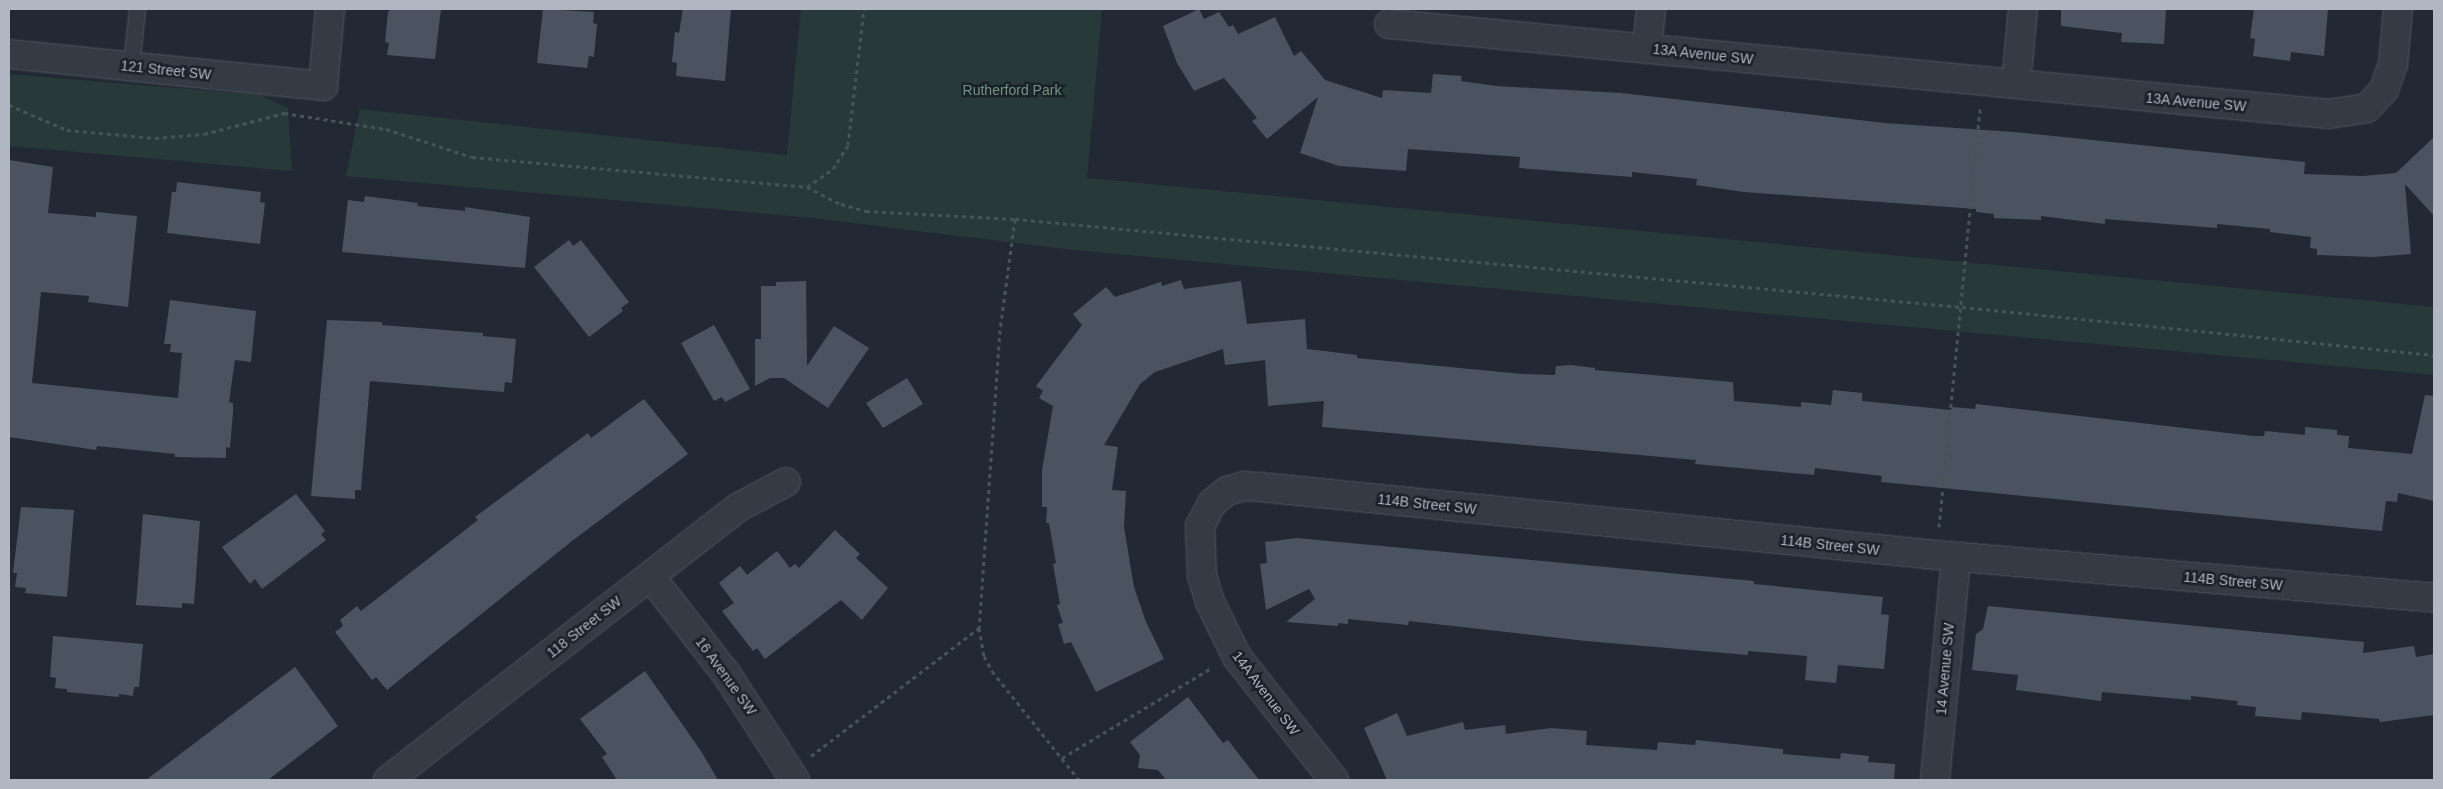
<!DOCTYPE html>
<style>
body{margin:0}
#map{position:relative;width:2443px;height:789px;overflow:hidden;background:#222934;font-family:Arial,sans-serif}
div>[style]{position:absolute}
.green>*{inset:0;background:#283939}
.building>*{inset:0;background:#4b5360}
.path>*{height:3px;margin-top:-1.5px;transform-origin:0;background:repeating-linear-gradient(90deg,#455457 0 4px,transparent 0 8px)}
.roads{filter:drop-shadow(0 0 1px #505660) drop-shadow(0 0 1px #505660)}
.service>*{height:15px;margin:-7.5px;padding:0 7.5px;transform-origin:7.5px;border-radius:7.5px;background:#353b45}
.minor>*{height:28px;margin:-14px;padding:0 14px;transform-origin:14px;border-radius:14px;background:#353b45}
span{translate:-50% -50%;white-space:nowrap;text-align:center;line-height:1.15;-webkit-text-stroke:5px #1b212a;paint-order:stroke}
.street-label{font-size:14px;color:#b0b6c2}
.park-label{font-size:14px;color:#71957b}
.frame{position:absolute;inset:0;border:10px solid #b0b6c2;pointer-events:none}
</style>
<div id="map">
<div class="green">
<i style="clip-path:polygon(801px 9px,1102px 9px,1087px 178px,2434px 307px,2434px 375px,1074px 250px,813px 218px,346px 176px,360px 109px,787px 155px)"></i>
<i style="clip-path:polygon(9px 74px,260px 95px,288px 108px,292px 171px,9px 146px)"></i>
</div>
<div class="building">
<i style="clip-path:polygon(392px 9px,441px 9px,435px 59px,387px 55px,389px 43px,385px 42px,388px 12px)"></i>
<i style="clip-path:polygon(543px 9px,594px 12px,593px 23px,597px 24px,594px 57px,589px 56px,587px 68px,537px 63px)"></i>
<i style="clip-path:polygon(683px 9px,731px 9px,725px 81px,676px 76px,677px 63px,672px 62px,675px 32px,679px 33px)"></i>
<i style="clip-path:polygon(1199px 9px,1204px 19px,1219px 12px,1229px 27px,1233px 25px,1238px 34px,1275px 17px,1294px 56px,1301px 51px,1325px 80px,1382px 98px,1383px 90px,1431px 93px,1433px 74px,1462px 76px,1461px 81px,1496px 86px,1621px 93px,1885px 123px,2014px 132px,2305px 162px,2304px 174px,2363px 176px,2396px 173px,2434px 137px,2434px 216px,2405px 184px,2411px 254px,2374px 257px,2317px 255px,2317px 249px,2310px 248px,2311px 237px,2270px 232px,2270px 229px,2217px 224px,2217px 228px,2105px 219px,2105px 224px,2041px 216px,2041px 220px,1994px 218px,1994px 214px,1976px 212px,1976px 209px,1744px 192px,1696px 185px,1697px 179px,1632px 172px,1632px 177px,1519px 168px,1520px 157px,1408px 149px,1406px 171px,1339px 166px,1300px 153px,1318px 97px,1267px 139px,1252px 121px,1257px 118px,1224px 78px,1194px 91px,1177px 63px,1163px 26px)"></i>
<i style="clip-path:polygon(2061px 9px,2166px 9px,2164px 44px,2121px 42px,2122px 33px,2061px 26px)"></i>
<i style="clip-path:polygon(2254px 9px,2328px 9px,2324px 56px,2291px 52px,2290px 61px,2253px 56px,2255px 39px,2250px 38px)"></i>
<i style="clip-path:polygon(9px 160px,53px 167px,48px 213px,96px 217px,96px 212px,137px 216px,128px 307px,88px 302px,89px 296px,41px 292px,32px 383px,178px 398px,182px 353px,170px 352px,171px 344px,164px 344px,170px 300px,256px 311px,251px 362px,235px 360px,229px 402px,233px 403px,233px 412px,230px 448px,226px 447px,226px 458px,175px 457px,175px 454px,97px 446px,96px 450px,9px 437px)"></i>
<i style="clip-path:polygon(177px 182px,261px 192px,260px 202px,265px 203px,260px 244px,167px 233px,172px 192px,176px 192px)"></i>
<i style="clip-path:polygon(365px 196px,418px 203px,417px 206px,465px 211px,465px 207px,530px 217px,525px 268px,342px 252px,348px 200px,364px 202px)"></i>
<i style="clip-path:polygon(569px 240px,573px 246px,581px 240px,629px 302px,621px 308px,623px 311px,589px 337px,534px 267px)"></i>
<i style="clip-path:polygon(1181px 280px,1184px 289px,1241px 281px,1247px 324px,1305px 319px,1307px 349px,1357px 355px,1357px 358px,1522px 374px,1555px 375px,1556px 366px,1571px 365px,1595px 368px,1595px 370px,1733px 382px,1734px 401px,1801px 407px,1801px 402px,1831px 405px,1833px 390px,1862px 393px,1862px 401px,1951px 410px,1952px 407px,1975px 409px,1976px 404px,2254px 436px,2264px 436px,2265px 431px,2305px 435px,2305px 427px,2337px 430px,2337px 435px,2349px 436px,2348px 448px,2412px 454px,2425px 395px,2434px 396px,2434px 501px,2398px 493px,2397px 502px,2386px 501px,2382px 531px,1881px 482px,1882px 476px,1815px 468px,1814px 475px,1695px 464px,1696px 460px,1322px 427px,1324px 401px,1268px 406px,1265px 360px,1225px 365px,1223px 349px,1155px 372px,1140px 384px,1104px 445px,1118px 447px,1112px 490px,1126px 491px,1124px 527px,1134px 587px,1146px 622px,1164px 659px,1096px 692px,1071px 642px,1064px 644px,1058px 624px,1063px 623px,1057px 605px,1060px 604px,1053px 564px,1056px 563px,1049px 523px,1046px 523px,1047px 507px,1042px 507px,1042px 470px,1053px 406px,1039px 398px,1043px 391px,1036px 386px,1082px 325px,1073px 314px,1106px 287px,1115px 297px,1161px 282px,1162px 286px)"></i>
<i style="clip-path:polygon(806px 281px,807px 366px,834px 326px,869px 348px,828px 408px,784px 378px,770px 378px,755px 386px,755px 339px,761px 339px,761px 286px,776px 286px,776px 282px)"></i>
<i style="clip-path:polygon(327px 320px,382px 322px,382px 325px,483px 333px,483px 336px,516px 339px,512px 383px,505px 382px,504px 392px,370px 381px,361px 490px,355px 490px,355px 499px,311px 496px)"></i>
<i style="clip-path:polygon(714px 325px,750px 389px,725px 402px,722px 397px,714px 401px,681px 343px)"></i>
<i style="clip-path:polygon(907px 378px,923px 404px,883px 428px,866px 403px)"></i>
<i style="clip-path:polygon(644px 399px,688px 454px,572px 541px,387px 690px,376px 677px,372px 680px,335px 632px,343px 626px,340px 620px,357px 606px,361px 611px,478px 520px,475px 517px,588px 433px,591px 438px)"></i>
<i style="clip-path:polygon(296px 494px,325px 531px,321px 534px,326px 540px,262px 589px,255px 579px,250px 584px,222px 547px)"></i>
<i style="clip-path:polygon(21px 507px,74px 510px,67px 597px,25px 593px,26px 588px,15px 587px,17px 573px,13px 573px)"></i>
<i style="clip-path:polygon(143px 514px,200px 521px,194px 604px,182px 603px,182px 608px,136px 605px)"></i>
<i style="clip-path:polygon(835px 530px,860px 554px,856px 558px,888px 588px,862px 620px,841px 600px,765px 659px,757px 648px,753px 651px,722px 611px,734px 603px,719px 583px,740px 566px,747px 575px,777px 551px,790px 568px,795px 564px,799px 568px)"></i>
<i style="clip-path:polygon(1297px 538px,1754px 581px,1754px 584px,1883px 597px,1881px 614px,1889px 615px,1884px 669px,1838px 665px,1836px 683px,1805px 680px,1807px 656px,1748px 651px,1748px 655px,1586px 641px,1409px 621px,1408px 625px,1348px 619px,1348px 624px,1338px 623px,1338px 626px,1286px 622px,1315px 599px,1309px 589px,1266px 610px,1260px 564px,1267px 563px,1265px 542px)"></i>
<i style="clip-path:polygon(1988px 606px,2364px 642px,2363px 653px,2414px 646px,2416px 657px,2434px 654px,2434px 715px,2380px 722px,2379px 719px,2302px 712px,2301px 720px,2255px 716px,2256px 707px,2237px 705px,2238px 701px,2191px 696px,2191px 700px,2102px 692px,2101px 701px,2016px 690px,2018px 675px,1972px 670px,1976px 634px,1983px 629px)"></i>
<i style="clip-path:polygon(53px 636px,143px 644px,139px 687px,134px 687px,133px 696px,119px 694px,119px 697px,67px 692px,67px 689px,55px 688px,56px 678px,50px 677px)"></i>
<i style="clip-path:polygon(295px 667px,338px 726px,268px 780px,146px 780px)"></i>
<i style="clip-path:polygon(645px 671px,701px 751px,718px 780px,617px 780px,602px 757px,607px 754px,580px 719px)"></i>
<i style="clip-path:polygon(1188px 697px,1223px 743px,1228px 740px,1259px 780px,1166px 780px,1158px 770px,1138px 768px,1140px 755px,1130px 742px)"></i>
<i style="clip-path:polygon(1397px 713px,1407px 736px,1463px 722px,1465px 730px,1505px 725px,1506px 734px,1551px 728px,1587px 731px,1586px 745px,1657px 750px,1658px 742px,1695px 745px,1696px 740px,1783px 749px,1783px 754px,1840px 759px,1841px 753px,1869px 756px,1868px 762px,1895px 764px,1894px 780px,1387px 780px,1364px 728px)"></i>
</div>
<div class="path">
<i style="left:9px;top:105px;width:63px;rotate:23.3deg"></i>
<i style="left:67px;top:130px;width:88px;rotate:5.2deg"></i>
<i style="left:155px;top:138px;width:49px;rotate:-4.7deg"></i>
<i style="left:204px;top:134px;width:83px;rotate:-14.7deg"></i>
<i style="left:284px;top:113px;width:103px;rotate:8.9deg"></i>
<i style="left:386px;top:129px;width:90px;rotate:18deg"></i>
<i style="left:472px;top:157px;width:336px;rotate:5.1deg"></i>
<i style="left:807px;top:187px;width:32px;rotate:-35deg"></i>
<i style="left:833px;top:169px;width:28px;rotate:-58deg"></i>
<i style="left:848px;top:145px;width:137px;rotate:-83.3deg"></i>
<i style="left:807px;top:187px;width:38px;rotate:27deg"></i>
<i style="left:841px;top:204px;width:26px;rotate:16deg"></i>
<i style="left:866px;top:211px;width:149px;rotate:3.1deg"></i>
<i style="left:1015px;top:219px;width:951px;rotate:5.31deg"></i>
<i style="left:1962px;top:307px;width:474px;rotate:5.8deg"></i>
<i style="left:1015px;top:219px;width:112px;rotate:97.7deg"></i>
<i style="left:1000px;top:330px;width:299px;rotate:94deg"></i>
<i style="left:979px;top:628px;width:28px;rotate:80deg"></i>
<i style="left:984px;top:656px;width:17px;rotate:62deg"></i>
<i style="left:992px;top:671px;width:139px;rotate:51.4deg"></i>
<i style="left:1939px;top:527px;width:420px;rotate:-84.4deg"></i>
<i style="left:811px;top:756px;width:211px;rotate:-37.3deg"></i>
<i style="left:1062px;top:758px;width:174px;rotate:-31.1deg"></i>
</div>
<div class="roads">
<div class="service">
<i style="left:131px;top:66px;width:57px;rotate:-84deg"></i>
</div>
<div class="minor">
<i style="left:1389px;top:24px;width:944px;rotate:5.47deg"></i>
<i style="left:2329px;top:114px;width:38px;rotate:-9deg"></i>
<i style="left:2367px;top:108px;width:25px;rotate:-47deg"></i>
<i style="left:2384px;top:90px;width:28px;rotate:-71deg"></i>
<i style="left:2393px;top:64px;width:55px;rotate:-84.8deg"></i>
<i style="left:1647px;top:49px;width:40px;rotate:-84.3deg"></i>
<i style="left:9px;top:54px;width:316px;rotate:5.8deg"></i>
<i style="left:323px;top:86px;width:77px;rotate:-84.8deg"></i>
<i style="left:2016px;top:84px;width:75px;rotate:-84.7deg"></i>
<i style="left:650px;top:576px;width:125px;rotate:52.1deg"></i>
<i style="left:727px;top:675px;width:125px;rotate:57.1deg"></i>
<i style="left:388px;top:780px;width:445px;rotate:-37.9deg"></i>
<i style="left:739px;top:507px;width:53px;rotate:-28deg"></i>
<i style="left:1334px;top:780px;width:157px;rotate:-128.3deg"></i>
<i style="left:1237px;top:657px;width:61px;rotate:-116.1deg"></i>
<i style="left:1210px;top:602px;width:27px;rotate:-107deg"></i>
<i style="left:1202px;top:576px;width:50px;rotate:-92.3deg"></i>
<i style="left:1200px;top:526px;width:26px;rotate:-62deg"></i>
<i style="left:1212px;top:503px;width:19px;rotate:-39deg"></i>
<i style="left:1227px;top:491px;width:18px;rotate:-16deg"></i>
<i style="left:1244px;top:486px;width:16px;rotate:4deg"></i>
<i style="left:1260px;top:487px;width:679px;rotate:5.74deg"></i>
<i style="left:1936px;top:555px;width:500px;rotate:4.9deg"></i>
<i style="left:1935px;top:780px;width:224px;rotate:-84.6deg"></i>
</div>
</div>
<div class="street-label">
<span style="left:1703px;top:54px;rotate:6deg">13A Avenue SW</span>
<span style="left:166px;top:70px;rotate:6deg">121 Street SW</span>
<span style="left:2196px;top:102px;rotate:5deg">13A Avenue SW</span>
<span style="left:1427px;top:504px;rotate:6deg">114B Street SW</span>
<span style="left:1830px;top:545px;rotate:6deg">114B Street SW</span>
<span style="left:2233px;top:581px;rotate:5deg">114B Street SW</span>
<span style="left:584px;top:627px;rotate:-38deg">118 Street SW</span>
<span style="left:1945px;top:669px;rotate:-85deg">14 Avenue SW</span>
<span style="left:726px;top:676px;rotate:54deg">16 Avenue SW</span>
<span style="left:1266px;top:693px;rotate:53deg">14A Avenue SW</span>
</div>
<div class="park-label">
<span style="left:1012px;top:90px">Rutherford Park</span>
</div>
<div class="frame"></div>
</div>
